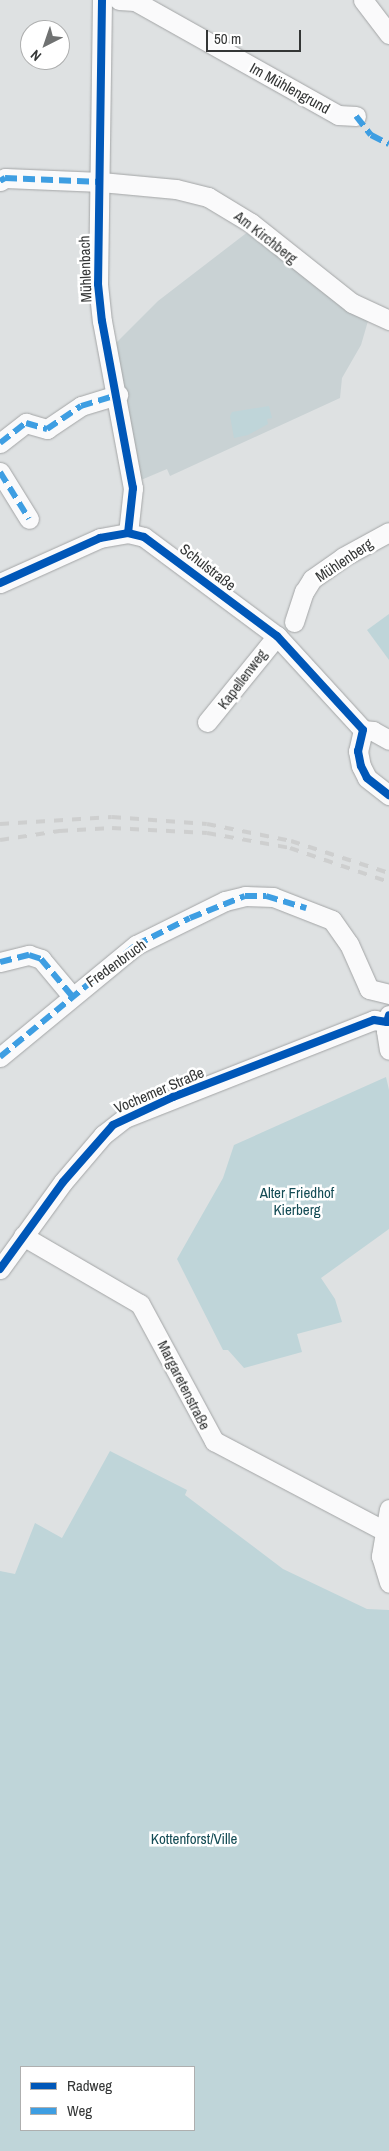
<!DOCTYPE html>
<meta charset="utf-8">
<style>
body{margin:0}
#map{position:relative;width:389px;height:2151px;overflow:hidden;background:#dee1e2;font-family:"Archivo Narrow",sans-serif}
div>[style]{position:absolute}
.built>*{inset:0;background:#c9d2d4}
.green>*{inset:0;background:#bfd5d9}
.roads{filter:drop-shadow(0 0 1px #a3a5a6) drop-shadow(0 0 1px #a3a5a6)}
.minor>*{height:19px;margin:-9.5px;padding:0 9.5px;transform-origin:9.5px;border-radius:9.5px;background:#fafafb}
.rail>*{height:4px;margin-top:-2px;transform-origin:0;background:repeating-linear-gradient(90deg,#cecfcf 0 9px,transparent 0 18px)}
.quiet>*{height:6px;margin-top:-3px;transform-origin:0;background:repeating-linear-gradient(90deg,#3e9ee2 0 12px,transparent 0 18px)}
.cycleway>*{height:8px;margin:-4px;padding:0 4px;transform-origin:4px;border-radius:4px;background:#0057b8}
span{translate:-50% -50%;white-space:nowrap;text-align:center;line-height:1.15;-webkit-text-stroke:5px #fff;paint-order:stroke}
.street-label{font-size:15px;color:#343636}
.park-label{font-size:15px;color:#144c55}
.legend{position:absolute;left:20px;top:2066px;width:175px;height:65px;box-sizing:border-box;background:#fff;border:1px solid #aeafaf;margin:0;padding:6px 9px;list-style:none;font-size:15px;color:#343636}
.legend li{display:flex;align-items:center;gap:10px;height:25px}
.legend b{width:25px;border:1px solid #aeafaf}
.north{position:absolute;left:20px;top:20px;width:50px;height:50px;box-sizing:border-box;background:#fff;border:1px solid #aeafaf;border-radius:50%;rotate:221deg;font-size:14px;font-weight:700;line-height:20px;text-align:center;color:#343636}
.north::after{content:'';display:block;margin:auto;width:18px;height:22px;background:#707272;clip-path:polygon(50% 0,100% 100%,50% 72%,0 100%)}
.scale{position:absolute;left:206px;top:30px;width:95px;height:22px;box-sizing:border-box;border:2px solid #343636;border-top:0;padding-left:6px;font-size:15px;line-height:18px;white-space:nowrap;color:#343636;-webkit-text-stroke:4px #fff;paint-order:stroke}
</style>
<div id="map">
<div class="built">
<i style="clip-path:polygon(249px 231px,312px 284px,347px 310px,368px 321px,361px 345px,342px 378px,340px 398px,170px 476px,167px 469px,141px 480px,115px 344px,158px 301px)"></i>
</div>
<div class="green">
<i style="clip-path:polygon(269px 406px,272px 418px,267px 419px,268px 424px,248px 435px,234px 438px,230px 416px,232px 412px)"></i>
<i style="clip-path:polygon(389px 614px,389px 660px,367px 630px)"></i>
<i style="clip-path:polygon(386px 1077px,389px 1090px,389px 1229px,321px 1278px,335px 1299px,342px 1322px,297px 1334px,302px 1352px,244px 1368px,228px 1350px,223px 1350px,177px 1259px,223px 1178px,234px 1145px)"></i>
<i style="clip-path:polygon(evenodd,110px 1451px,187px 1490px,185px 1495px,283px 1569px,367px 1609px,389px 1610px,389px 2151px,0 2151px,0 1571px,15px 1574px,35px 1523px,62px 1538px,110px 1451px,21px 2067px,194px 2067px,194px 2130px,21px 2130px,21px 2067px)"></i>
</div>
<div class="roads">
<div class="minor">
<i style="left:102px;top:0;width:284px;rotate:90.8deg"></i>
<i style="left:98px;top:284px;width:37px;rotate:84deg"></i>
<i style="left:102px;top:321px;width:170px;rotate:79.5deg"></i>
<i style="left:133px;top:488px;width:45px;rotate:96.3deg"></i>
<i style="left:119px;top:0;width:16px;rotate:4deg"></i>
<i style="left:135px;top:1px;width:233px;rotate:29.3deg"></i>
<i style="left:338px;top:115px;width:18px;rotate:3deg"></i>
<i style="left:363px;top:0;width:43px;rotate:52.6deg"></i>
<i style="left:0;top:181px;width:6px;rotate:-31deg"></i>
<i style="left:5px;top:178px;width:96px;rotate:2.4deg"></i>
<i style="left:101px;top:182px;width:75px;rotate:5.3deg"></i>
<i style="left:176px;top:189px;width:33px;rotate:14deg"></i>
<i style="left:208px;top:197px;width:50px;rotate:31.2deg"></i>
<i style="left:251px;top:223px;width:129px;rotate:38.4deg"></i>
<i style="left:352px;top:303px;width:41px;rotate:24.7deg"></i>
<i style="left:0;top:443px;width:33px;rotate:-38deg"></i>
<i style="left:26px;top:423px;width:22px;rotate:16deg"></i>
<i style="left:47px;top:429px;width:41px;rotate:-34.1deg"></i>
<i style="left:81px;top:406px;width:39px;rotate:-17deg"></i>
<i style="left:0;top:472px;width:55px;rotate:58.3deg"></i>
<i style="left:0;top:583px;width:110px;rotate:-24.2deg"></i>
<i style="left:100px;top:538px;width:28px;rotate:-10deg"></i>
<i style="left:128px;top:533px;width:16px;rotate:14deg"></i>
<i style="left:144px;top:537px;width:166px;rotate:36.7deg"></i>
<i style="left:277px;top:636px;width:127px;rotate:47.5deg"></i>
<i style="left:294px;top:622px;width:32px;rotate:-72deg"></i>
<i style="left:304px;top:592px;width:15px;rotate:-58deg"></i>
<i style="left:312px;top:579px;width:38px;rotate:-35deg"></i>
<i style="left:343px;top:557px;width:52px;rotate:-28.5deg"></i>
<i style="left:207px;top:722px;width:111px;rotate:-50.9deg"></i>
<i style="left:363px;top:730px;width:22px;rotate:103deg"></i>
<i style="left:358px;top:751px;width:15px;rotate:79deg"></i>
<i style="left:361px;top:766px;width:13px;rotate:63deg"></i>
<i style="left:367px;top:778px;width:28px;rotate:38deg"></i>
<i style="left:363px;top:730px;width:10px;rotate:6deg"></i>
<i style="left:373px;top:731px;width:18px;rotate:29deg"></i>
<i style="left:0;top:962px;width:30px;rotate:-14deg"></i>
<i style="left:29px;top:955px;width:13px;rotate:18deg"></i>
<i style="left:41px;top:959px;width:48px;rotate:50deg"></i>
<i style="left:389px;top:1015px;width:16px;rotate:101deg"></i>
<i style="left:386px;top:1031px;width:19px;rotate:81deg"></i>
<i style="left:0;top:1057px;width:176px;rotate:-39.5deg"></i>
<i style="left:136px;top:945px;width:99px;rotate:-26.3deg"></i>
<i style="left:225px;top:901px;width:21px;rotate:-14deg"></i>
<i style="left:245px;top:896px;width:28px;rotate:2deg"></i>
<i style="left:273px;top:897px;width:63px;rotate:21.3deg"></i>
<i style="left:332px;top:920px;width:29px;rotate:55deg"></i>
<i style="left:349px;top:944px;width:49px;rotate:66deg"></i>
<i style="left:369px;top:989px;width:21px;rotate:14deg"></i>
<i style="left:23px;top:1236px;width:135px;rotate:30.2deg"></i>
<i style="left:140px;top:1304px;width:156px;rotate:61.6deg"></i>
<i style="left:214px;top:1441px;width:193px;rotate:27.8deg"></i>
<i style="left:0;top:1269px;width:107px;rotate:-54.1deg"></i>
<i style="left:63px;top:1182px;width:62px;rotate:-49.6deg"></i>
<i style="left:103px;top:1135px;width:28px;rotate:-38deg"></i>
<i style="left:125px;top:1118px;width:268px;rotate:-21.5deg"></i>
<i style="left:374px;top:1020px;width:13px;rotate:9deg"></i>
<i style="left:389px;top:1509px;width:48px;rotate:99.7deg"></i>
<i style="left:381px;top:1556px;width:28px;rotate:73deg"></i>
</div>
</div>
<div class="rail">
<i style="left:0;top:824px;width:112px;rotate:-3.6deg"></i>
<i style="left:112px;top:817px;width:95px;rotate:4.2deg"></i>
<i style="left:207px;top:824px;width:86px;rotate:11.4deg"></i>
<i style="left:291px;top:841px;width:103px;rotate:18.1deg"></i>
<i style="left:0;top:840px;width:60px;rotate:-8.7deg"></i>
<i style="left:59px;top:831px;width:53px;rotate:-3.2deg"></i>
<i style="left:112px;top:828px;width:95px;rotate:3deg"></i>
<i style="left:207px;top:833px;width:84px;rotate:10.2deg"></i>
<i style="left:290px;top:848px;width:105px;rotate:19deg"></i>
</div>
<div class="quiet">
<i style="left:356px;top:116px;width:24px;rotate:52deg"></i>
<i style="left:371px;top:135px;width:20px;rotate:27deg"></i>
<i style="left:0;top:181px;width:6px;rotate:-31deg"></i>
<i style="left:5px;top:178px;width:96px;rotate:2.4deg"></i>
<i style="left:0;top:443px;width:33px;rotate:-38deg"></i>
<i style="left:26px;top:423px;width:22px;rotate:16deg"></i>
<i style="left:47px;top:429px;width:41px;rotate:-34.1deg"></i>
<i style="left:81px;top:406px;width:39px;rotate:-17deg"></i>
<i style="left:0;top:472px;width:55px;rotate:58.3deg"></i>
<i style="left:0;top:962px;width:30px;rotate:-14deg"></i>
<i style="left:29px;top:955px;width:13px;rotate:18deg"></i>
<i style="left:41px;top:959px;width:48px;rotate:50deg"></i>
<i style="left:0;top:1057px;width:176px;rotate:-39.5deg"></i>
<i style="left:136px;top:945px;width:60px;rotate:-26.6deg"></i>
<i style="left:190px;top:918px;width:59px;rotate:-21.8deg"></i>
<i style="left:245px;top:896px;width:21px"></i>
<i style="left:266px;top:896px;width:42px;rotate:16.7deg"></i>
</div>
<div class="cycleway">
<i style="left:102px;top:0;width:284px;rotate:90.8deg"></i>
<i style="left:98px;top:284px;width:37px;rotate:84deg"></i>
<i style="left:102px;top:321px;width:170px;rotate:79.5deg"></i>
<i style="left:133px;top:488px;width:45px;rotate:96.3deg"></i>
<i style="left:0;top:583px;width:110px;rotate:-24.2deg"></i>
<i style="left:100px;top:538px;width:28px;rotate:-10deg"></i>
<i style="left:128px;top:533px;width:16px;rotate:14deg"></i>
<i style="left:144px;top:537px;width:166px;rotate:36.7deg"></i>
<i style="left:277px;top:636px;width:127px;rotate:47.5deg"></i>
<i style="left:363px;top:730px;width:22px;rotate:103deg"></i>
<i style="left:358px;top:751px;width:15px;rotate:79deg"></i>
<i style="left:361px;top:766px;width:13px;rotate:63deg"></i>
<i style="left:367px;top:778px;width:28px;rotate:38deg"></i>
<i style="left:0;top:1269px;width:107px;rotate:-54.1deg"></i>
<i style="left:63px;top:1182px;width:76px;rotate:-48.7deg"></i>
<i style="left:113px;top:1125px;width:66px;rotate:-25deg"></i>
<i style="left:173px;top:1097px;width:215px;rotate:-21deg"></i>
<i style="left:374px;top:1020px;width:13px;rotate:9deg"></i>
<i style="left:387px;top:1022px;width:7px;rotate:-74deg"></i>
</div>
<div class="street-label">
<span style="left:290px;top:88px;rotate:29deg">Im Mühlengrund</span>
<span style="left:266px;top:237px;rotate:38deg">Am Kirchberg</span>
<span style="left:85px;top:269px;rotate:-92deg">Mühlenbach</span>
<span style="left:344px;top:560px;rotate:-34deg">Mühlenberg</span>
<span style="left:208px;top:567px;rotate:38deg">Schulstraße</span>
<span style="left:242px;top:679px;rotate:-53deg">Kapellenweg</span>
<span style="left:116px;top:963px;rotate:-36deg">Fredenbruch</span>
<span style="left:159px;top:1090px;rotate:-23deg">Vochemer Straße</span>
<span style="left:184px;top:1385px;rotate:63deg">Margaretenstraße</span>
</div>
<div class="park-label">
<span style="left:297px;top:1201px">Alter Friedhof<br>Kierberg</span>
<span style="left:194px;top:1839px">Kottenforst/Ville</span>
</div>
<ul class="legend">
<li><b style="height:6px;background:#0057b8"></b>Radweg</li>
<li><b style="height:6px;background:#3e9ee2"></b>Weg</li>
</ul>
<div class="north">N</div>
<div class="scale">50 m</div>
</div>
